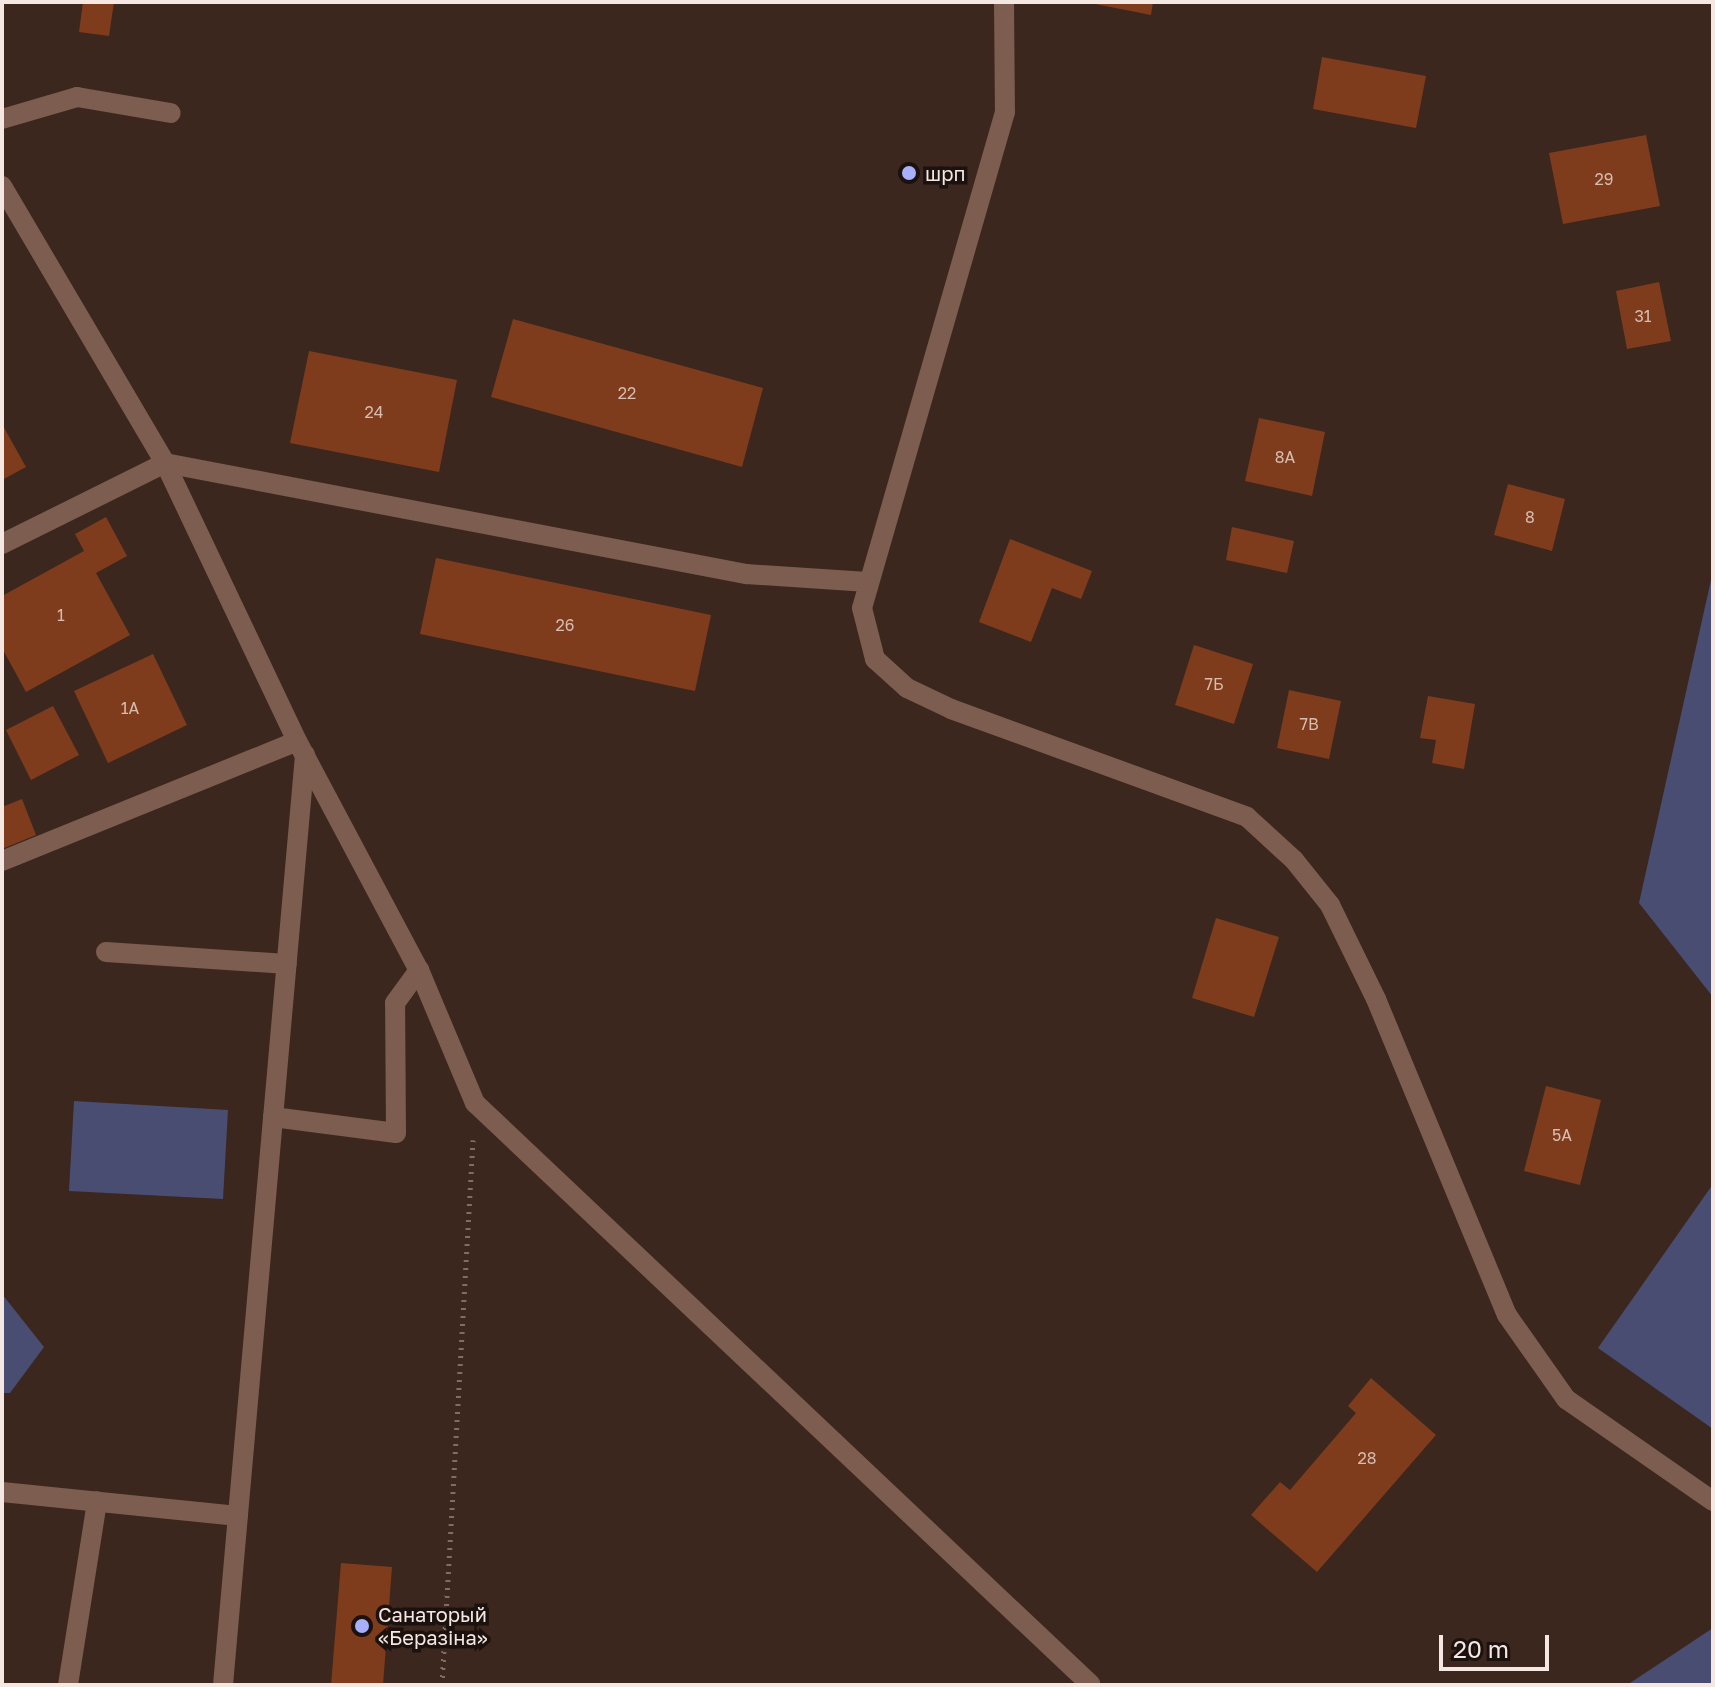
<!DOCTYPE html>
<meta charset="utf-8">
<style>
body{margin:0}
#map{position:relative;width:1715px;height:1687px;overflow:hidden;background:#3b271e;font-family:"Golos Text",sans-serif}
div>[style]{position:absolute}
.green>*{inset:0;background:#494d72}
.building>*{inset:0;background:#7e3c1c}
.path>*{height:5px;margin-top:-2.5px;transform-origin:0;background:repeating-linear-gradient(90deg,#806e66 0 2px,transparent 0 8px)}
.minor>*{height:20px;margin:-10px;padding:0 10px;transform-origin:10px;border-radius:10px;background:#7c5d4f}
.dots>*{width:22px;height:22px;translate:-50% -50%;box-sizing:border-box;border:4px solid #1b120f;border-radius:50%}
span{translate:-50% -50%;white-space:nowrap;text-align:center;line-height:1.15;-webkit-text-stroke:7px #1b120f;paint-order:stroke}
.number-label{font-size:16px;color:#d7bcb0}
.number-label span{-webkit-text-stroke-width:0}
.poi-label{font-size:20px;color:#f5e7e1}
.left{translate:0 -50%;text-align:left}
.frame{position:absolute;inset:0;border:4px solid #f5e7e1;pointer-events:none}
.scale{position:absolute;left:1439px;top:1635px;width:110px;height:36px;box-sizing:border-box;border:4px solid #f5e7e1;border-top:0;padding-left:10px;font-size:24px;line-height:28px;white-space:nowrap;color:#f5e7e1;-webkit-text-stroke:6px #1b120f;paint-order:stroke}
</style>
<div id="map">
<div class="green">
<i style="clip-path:polygon(1713px 571px,1713px 997px,1639px 903px)"></i>
<i style="clip-path:polygon(74px 1101px,228px 1110px,223px 1199px,69px 1191px)"></i>
<i style="clip-path:polygon(1713px 1184px,1713px 1429px,1598px 1348px)"></i>
<i style="clip-path:polygon(2px 1294px,44px 1347px,10px 1393px,2px 1393px)"></i>
<i style="clip-path:polygon(1713px 1628px,1713px 1685px,1627px 1685px)"></i>
</div>
<div class="building">
<i style="clip-path:polygon(83px 2px,114px 2px,109px 36px,79px 32px)"></i>
<i style="clip-path:polygon(1085px 2px,1153px 2px,1151px 15px)"></i>
<i style="clip-path:polygon(1322px 57px,1426px 76px,1416px 128px,1313px 109px)"></i>
<i style="clip-path:polygon(1646px 135px,1660px 206px,1563px 224px,1549px 153px)"></i>
<i style="clip-path:polygon(906px 163px,916px 166px,912px 182px,900px 180px)"></i>
<i style="clip-path:polygon(1659px 282px,1671px 341px,1627px 349px,1616px 291px)"></i>
<i style="clip-path:polygon(513px 319px,763px 388px,742px 467px,491px 397px)"></i>
<i style="clip-path:polygon(309px 351px,457px 380px,439px 472px,290px 443px)"></i>
<i style="clip-path:polygon(1259px 418px,1325px 432px,1312px 496px,1245px 481px)"></i>
<i style="clip-path:polygon(2px 424px,26px 467px,2px 480px)"></i>
<i style="clip-path:polygon(1508px 484px,1565px 499px,1552px 551px,1494px 535px)"></i>
<i style="clip-path:polygon(106px 517px,127px 556px,96px 573px,130px 635px,26px 692px,2px 648px,2px 596px,84px 551px,75px 534px)"></i>
<i style="clip-path:polygon(1232px 527px,1294px 541px,1287px 573px,1226px 560px)"></i>
<i style="clip-path:polygon(1010px 539px,1092px 571px,1081px 599px,1052px 588px,1031px 642px,979px 622px)"></i>
<i style="clip-path:polygon(436px 558px,711px 615px,695px 691px,420px 634px)"></i>
<i style="clip-path:polygon(1194px 645px,1253px 664px,1234px 724px,1175px 705px)"></i>
<i style="clip-path:polygon(153px 654px,187px 725px,108px 763px,74px 691px)"></i>
<i style="clip-path:polygon(1289px 690px,1341px 701px,1329px 759px,1277px 748px)"></i>
<i style="clip-path:polygon(1428px 696px,1475px 704px,1464px 769px,1432px 763px,1436px 740px,1420px 738px)"></i>
<i style="clip-path:polygon(53px 706px,79px 755px,31px 780px,6px 730px)"></i>
<i style="clip-path:polygon(22px 799px,36px 835px,2px 849px,2px 807px)"></i>
<i style="clip-path:polygon(1216px 918px,1279px 937px,1254px 1017px,1192px 998px)"></i>
<i style="clip-path:polygon(1546px 1086px,1601px 1100px,1580px 1185px,1524px 1171px)"></i>
<i style="clip-path:polygon(1371px 1378px,1436px 1435px,1317px 1572px,1251px 1515px,1280px 1482px,1290px 1490px,1356px 1413px,1348px 1406px)"></i>
<i style="clip-path:polygon(341px 1563px,392px 1567px,383px 1685px,331px 1685px)"></i>
</div>
<div class="path">
<i style="left:442px;top:1685px;width:546px;rotate:-86.74deg"></i>
</div>
<div class="minor">
<i style="left:1004px;top:2px;width:110px;rotate:89.5deg"></i>
<i style="left:1005px;top:112px;width:516px;rotate:106.08deg"></i>
<i style="left:862px;top:608px;width:53px;rotate:75.7deg"></i>
<i style="left:875px;top:659px;width:43px;rotate:42.2deg"></i>
<i style="left:907px;top:688px;width:49px;rotate:25.5deg"></i>
<i style="left:951px;top:709px;width:315px;rotate:20deg"></i>
<i style="left:1247px;top:817px;width:64px;rotate:42.5deg"></i>
<i style="left:1294px;top:860px;width:58px;rotate:51.3deg"></i>
<i style="left:1330px;top:905px;width:105px;rotate:63.9deg"></i>
<i style="left:1376px;top:999px;width:342px;rotate:67.5deg"></i>
<i style="left:1507px;top:1315px;width:103px;rotate:54.9deg"></i>
<i style="left:1566px;top:1399px;width:179px;rotate:34.8deg"></i>
<i style="left:2px;top:119px;width:78px;rotate:-16.3deg"></i>
<i style="left:77px;top:97px;width:95px;rotate:9.7deg"></i>
<i style="left:2px;top:186px;width:321px;rotate:59.5deg"></i>
<i style="left:165px;top:463px;width:308px;rotate:64.6deg"></i>
<i style="left:297px;top:741px;width:259px;rotate:62deg"></i>
<i style="left:419px;top:970px;width:144px;rotate:67.2deg"></i>
<i style="left:475px;top:1103px;width:847px;rotate:43.37deg"></i>
<i style="left:2px;top:544px;width:182px;rotate:-26.4deg"></i>
<i style="left:165px;top:463px;width:592px;rotate:10.82deg"></i>
<i style="left:746px;top:574px;width:122px;rotate:3.8deg"></i>
<i style="left:2px;top:861px;width:318px;rotate:-22.1deg"></i>
<i style="left:106px;top:952px;width:181px;rotate:3.8deg"></i>
<i style="left:273px;top:1117px;width:124px;rotate:7.4deg"></i>
<i style="left:396px;top:1133px;width:130px;rotate:-90.4deg"></i>
<i style="left:395px;top:1003px;width:41px;rotate:-54deg"></i>
<i style="left:2px;top:1492px;width:237px;rotate:5.8deg"></i>
<i style="left:68px;top:1685px;width:186px;rotate:-81deg"></i>
<i style="left:223px;top:1685px;width:934px;rotate:-84.96deg"></i>
</div>
<div class="dots">
<i style="left:909px;top:173px;background:#a8b0fc"></i>
<i style="left:362px;top:1626px;background:#a8b0fc"></i>
</div>
<div class="number-label">
<span style="left:1604px;top:179px">29</span>
<span style="left:1643px;top:316px">31</span>
<span style="left:627px;top:393px">22</span>
<span style="left:374px;top:412px">24</span>
<span style="left:1285px;top:457px">8А</span>
<span style="left:1530px;top:517px">8</span>
<span style="left:61px;top:615px">1</span>
<span style="left:565px;top:625px">26</span>
<span style="left:1214px;top:684px">7Б</span>
<span style="left:130px;top:708px">1А</span>
<span style="left:1309px;top:724px">7В</span>
<span style="left:1562px;top:1135px">5А</span>
<span style="left:1367px;top:1458px">28</span>
</div>
<div class="poi-label">
<span class="left" style="left:925px;top:173px">шрп</span>
<span class="left" style="left:378px;top:1626px">Санаторый<br>«Беразіна»</span>
</div>
<div class="frame"></div>
<div class="scale">20 m</div>
</div>
